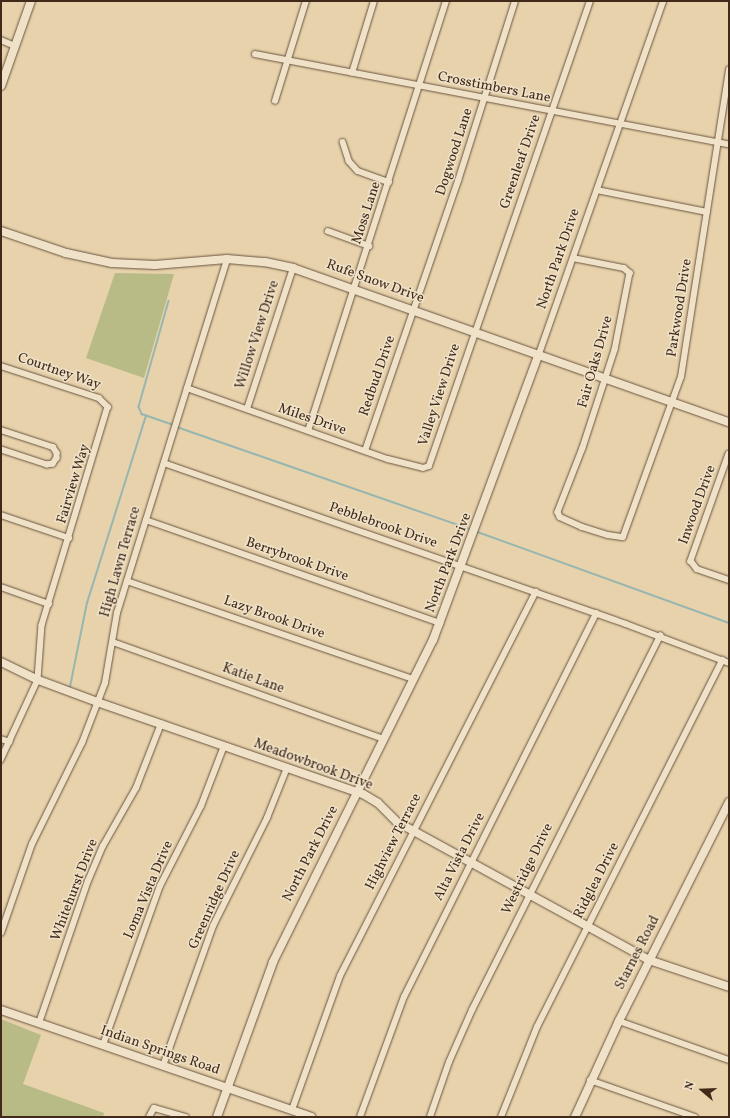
<!DOCTYPE html>
<style>
body{margin:0}
#map{position:relative;width:730px;height:1118px;overflow:hidden;background:#e7d2ac;font-family:Vollkorn,serif}
div>[style]{position:absolute}
.green>*{inset:0;background:#b9bb87}
.stream>*{height:1.5px;margin:-0.75px;padding:0 0.75px;transform-origin:0.75px;border-radius:0.75px;background:#97b6b0}
.roads{filter:drop-shadow(0 0 1px #6a543e) drop-shadow(0 0 1px #6a543e)}
.street>*{height:5.5px;margin:-2.75px;padding:0 2.75px;transform-origin:2.75px;border-radius:2.75px;background:#efe2c9}
.secondary>*{height:8px;margin:-4px;padding:0 4px;transform-origin:4px;border-radius:4px;background:#efe2c9}
span{translate:-50% -50%;white-space:nowrap;text-align:center;line-height:1.15;-webkit-text-stroke:3px #efe2c9;paint-order:stroke}
.street-label{font-size:14px;color:#412a1a}
.frame{position:absolute;inset:0;border:2px solid #412a1a;pointer-events:none}
.north{position:absolute;left:682px;top:1070px;width:40px;height:40px;-webkit-text-stroke:3px #efe2c9;paint-order:stroke;rotate:289deg;font-size:11px;font-weight:700;line-height:16px;text-align:center;color:#412a1a}
.north::after{content:'';display:block;margin:auto;width:14px;height:18px;background:#412a1a;clip-path:polygon(50% 0,100% 100%,50% 72%,0 100%)}
</style>
<div id="map">
<div class="green">
<i style="clip-path:polygon(115px 273px,174px 274px,144px 378px,86px 358px)"></i>
<i style="clip-path:polygon(1px 1019px,41px 1035px,23px 1084px,104px 1113px,103px 1117px,1px 1117px)"></i>
</div>
<div class="stream">
<i style="left:169px;top:301px;width:110px;rotate:105.8deg"></i>
<i style="left:139px;top:407px;width:8px;rotate:67deg"></i>
<i style="left:142px;top:414px;width:34px;rotate:19deg"></i>
<i style="left:177px;top:427px;width:310px;rotate:19.2deg"></i>
<i style="left:475px;top:531px;width:270px;rotate:19.9deg"></i>
<i style="left:70px;top:687px;width:86px;rotate:-78.6deg"></i>
<i style="left:87px;top:603px;width:196px;rotate:-72.5deg"></i>
</div>
<div class="roads">
<div class="street">
<i style="left:1px;top:40px;width:15px;rotate:23deg"></i>
<i style="left:255px;top:54px;width:482px;rotate:10.8deg"></i>
<i style="left:352px;top:73px;width:75px;rotate:-73deg"></i>
<i style="left:275px;top:101px;width:105px;rotate:-72.8deg"></i>
<i style="left:343px;top:142px;width:20px;rotate:72deg"></i>
<i style="left:349px;top:161px;width:13px;rotate:48deg"></i>
<i style="left:358px;top:171px;width:33px;rotate:20deg"></i>
<i style="left:597px;top:190px;width:112px;rotate:11.3deg"></i>
<i style="left:328px;top:231px;width:44px;rotate:20.1deg"></i>
<i style="left:573px;top:258px;width:52px;rotate:11.1deg"></i>
<i style="left:624px;top:268px;width:8px;rotate:40deg"></i>
<i style="left:630px;top:273px;width:78px;rotate:101deg"></i>
<i style="left:615px;top:350px;width:103px;rotate:108.1deg"></i>
<i style="left:583px;top:448px;width:69px;rotate:111.3deg"></i>
<i style="left:558px;top:512px;width:5px;rotate:68deg"></i>
<i style="left:560px;top:517px;width:24px;rotate:24deg"></i>
<i style="left:582px;top:527px;width:27px;rotate:17deg"></i>
<i style="left:608px;top:535px;width:15px;rotate:8deg"></i>
<i style="left:623px;top:537px;width:170px;rotate:-70.1deg"></i>
<i style="left:681px;top:377px;width:311px;rotate:-81.1deg"></i>
<i style="left:539px;top:354px;width:374px;rotate:-70.6deg"></i>
<i style="left:1px;top:366px;width:103px;rotate:18.1deg"></i>
<i style="left:99px;top:398px;width:13px;rotate:45deg"></i>
<i style="left:108px;top:407px;width:228px;rotate:106.8deg"></i>
<i style="left:42px;top:625px;width:55px;rotate:94.2deg"></i>
<i style="left:38px;top:680px;width:88px;rotate:114.8deg"></i>
<i style="left:187px;top:388px;width:213px;rotate:19.5deg"></i>
<i style="left:388px;top:459px;width:36px;rotate:14deg"></i>
<i style="left:423px;top:468px;width:6px;rotate:-18deg"></i>
<i style="left:429px;top:466px;width:492px;rotate:-70.9deg"></i>
<i style="left:247px;top:409px;width:148px;rotate:-71.9deg"></i>
<i style="left:1px;top:430px;width:55px;rotate:18.1deg"></i>
<i style="left:53px;top:447px;width:7px;rotate:56deg"></i>
<i style="left:57px;top:453px;width:5px;rotate:90deg"></i>
<i style="left:57px;top:458px;width:7px;rotate:124deg"></i>
<i style="left:53px;top:464px;width:6px;rotate:171deg"></i>
<i style="left:47px;top:465px;width:48px;rotate:-161.9deg"></i>
<i style="left:308px;top:431px;width:452px;rotate:-72.2deg"></i>
<i style="left:365px;top:451px;width:286px;rotate:-71deg"></i>
<i style="left:458px;top:181px;width:189px;rotate:-72.4deg"></i>
<i style="left:729px;top:454px;width:114px;rotate:109.6deg"></i>
<i style="left:691px;top:561px;width:10px;rotate:53deg"></i>
<i style="left:697px;top:569px;width:34px;rotate:19deg"></i>
<i style="left:164px;top:463px;width:489px;rotate:19.2deg"></i>
<i style="left:626px;top:624px;width:110px;rotate:20.7deg"></i>
<i style="left:1px;top:515px;width:72px;rotate:18.7deg"></i>
<i style="left:146px;top:520px;width:312px;rotate:19.3deg"></i>
<i style="left:127px;top:581px;width:302px;rotate:18.9deg"></i>
<i style="left:1px;top:587px;width:51px;rotate:19.5deg"></i>
<i style="left:113px;top:642px;width:288px;rotate:19.7deg"></i>
<i style="left:1px;top:739px;width:9px;rotate:18deg"></i>
<i style="left:1px;top:933px;width:94px;rotate:-70.8deg"></i>
<i style="left:32px;top:844px;width:113px;rotate:-63.7deg"></i>
<i style="left:82px;top:743px;width:64px;rotate:-69deg"></i>
<i style="left:105px;top:683px;width:71px;rotate:-80.3deg"></i>
<i style="left:117px;top:613px;width:371px;rotate:-72.7deg"></i>
<i style="left:619px;top:1021px;width:117px;rotate:19.5deg"></i>
<i style="left:39px;top:1023px;width:150px;rotate:-71deg"></i>
<i style="left:88px;top:881px;width:38px;rotate:-67deg"></i>
<i style="left:103px;top:846px;width:67px;rotate:-60.4deg"></i>
<i style="left:136px;top:788px;width:69px;rotate:-68.7deg"></i>
<i style="left:103px;top:1045px;width:169px;rotate:-70.3deg"></i>
<i style="left:160px;top:886px;width:90px;rotate:-62.9deg"></i>
<i style="left:201px;top:806px;width:64px;rotate:-69deg"></i>
<i style="left:163px;top:1066px;width:149px;rotate:-70.3deg"></i>
<i style="left:213px;top:926px;width:121px;rotate:-63.4deg"></i>
<i style="left:267px;top:818px;width:54px;rotate:-68.2deg"></i>
<i style="left:590px;top:1080px;width:111px;rotate:19.4deg"></i>
<i style="left:292px;top:1110px;width:142px;rotate:-70.3deg"></i>
<i style="left:340px;top:976px;width:431px;rotate:-63deg"></i>
<i style="left:149px;top:1117px;width:10px;rotate:-61deg"></i>
<i style="left:154px;top:1108px;width:33px;rotate:16deg"></i>
<i style="left:360px;top:1117px;width:128px;rotate:-69.9deg"></i>
<i style="left:404px;top:997px;width:429px;rotate:-63.4deg"></i>
<i style="left:430px;top:1117px;width:58px;rotate:-70.9deg"></i>
<i style="left:449px;top:1062px;width:57px;rotate:-66.1deg"></i>
<i style="left:472px;top:1010px;width:419px;rotate:-63.3deg"></i>
<i style="left:501px;top:1117px;width:97px;rotate:-68.2deg"></i>
<i style="left:537px;top:1027px;width:411px;rotate:-63.2deg"></i>
</div>
<div class="secondary">
<i style="left:1px;top:86px;width:90px;rotate:-70.6deg"></i>
<i style="left:1px;top:231px;width:69px;rotate:18.7deg"></i>
<i style="left:66px;top:253px;width:47px;rotate:12.3deg"></i>
<i style="left:112px;top:263px;width:43px;rotate:2.7deg"></i>
<i style="left:155px;top:265px;width:72px;rotate:-4.8deg"></i>
<i style="left:227px;top:259px;width:38px;rotate:5deg"></i>
<i style="left:265px;top:262px;width:29px;rotate:12deg"></i>
<i style="left:293px;top:268px;width:462px;rotate:19.5deg"></i>
<i style="left:1px;top:662px;width:41px;rotate:25.9deg"></i>
<i style="left:38px;top:680px;width:63px;rotate:20.4deg"></i>
<i style="left:97px;top:702px;width:281px;rotate:19.1deg"></i>
<i style="left:363px;top:794px;width:17px;rotate:31deg"></i>
<i style="left:378px;top:803px;width:27px;rotate:45deg"></i>
<i style="left:397px;top:822px;width:287px;rotate:28.7deg"></i>
<i style="left:649px;top:960px;width:84px;rotate:18.6deg"></i>
<i style="left:1px;top:1010px;width:328px;rotate:19deg"></i>
<i style="left:217px;top:1117px;width:165px;rotate:-70.1deg"></i>
<i style="left:273px;top:962px;width:360px;rotate:-63.6deg"></i>
<i style="left:433px;top:640px;width:305px;rotate:-69.7deg"></i>
<i style="left:575px;top:1117px;width:106px;rotate:-65.4deg"></i>
<i style="left:619px;top:1021px;width:245px;rotate:-63.3deg"></i>
</div>
</div>
<div class="street-label">
<span style="left:494px;top:88px;rotate:11deg">Crosstimbers Lane</span>
<span style="left:455px;top:152px;rotate:-72deg">Dogwood Lane</span>
<span style="left:521px;top:162px;rotate:-71deg">Greenleaf Drive</span>
<span style="left:367px;top:213px;rotate:-72deg">Moss Lane</span>
<span style="left:559px;top:259px;rotate:-71deg">North Park Drive</span>
<span style="left:375px;top:282px;rotate:20deg">Rufe Snow Drive</span>
<span style="left:680px;top:308px;rotate:-81deg">Parkwood Drive</span>
<span style="left:258px;top:335px;rotate:-72deg">Willow View Drive</span>
<span style="left:596px;top:362px;rotate:-74deg">Fair Oaks Drive</span>
<span style="left:59px;top:372px;rotate:19deg">Courtney Way</span>
<span style="left:378px;top:376px;rotate:-71deg">Redbud Drive</span>
<span style="left:440px;top:395px;rotate:-72deg">Valley View Drive</span>
<span style="left:312px;top:420px;rotate:19deg">Miles Drive</span>
<span style="left:74px;top:484px;rotate:-73deg">Fairview Way</span>
<span style="left:698px;top:505px;rotate:-70deg">Inwood Drive</span>
<span style="left:383px;top:526px;rotate:19deg">Pebblebrook Drive</span>
<span style="left:297px;top:560px;rotate:19deg">Berrybrook Drive</span>
<span style="left:121px;top:562px;rotate:-74deg">High Lawn Terrace</span>
<span style="left:449px;top:563px;rotate:-69deg">North Park Drive</span>
<span style="left:274px;top:618px;rotate:19deg">Lazy Brook Drive</span>
<span style="left:253px;top:679px;rotate:20deg">Katie Lane</span>
<span style="left:313px;top:765px;rotate:20deg">Meadowbrook Drive</span>
<span style="left:394px;top:842px;rotate:-63deg">Highview Terrace</span>
<span style="left:311px;top:854px;rotate:-63deg">North Park Drive</span>
<span style="left:460px;top:857px;rotate:-63deg">Alta Vista Drive</span>
<span style="left:528px;top:869px;rotate:-64deg">Westridge Drive</span>
<span style="left:597px;top:881px;rotate:-63deg">Ridglea Drive</span>
<span style="left:75px;top:890px;rotate:-69deg">Whitehurst Drive</span>
<span style="left:149px;top:890px;rotate:-67deg">Loma Vista Drive</span>
<span style="left:215px;top:900px;rotate:-66deg">Greenridge Drive</span>
<span style="left:638px;top:953px;rotate:-63deg">Starnes Road</span>
<span style="left:160px;top:1051px;rotate:19deg">Indian Springs Road</span>
</div>
<div class="frame"></div>
<div class="north">N</div>
</div>
